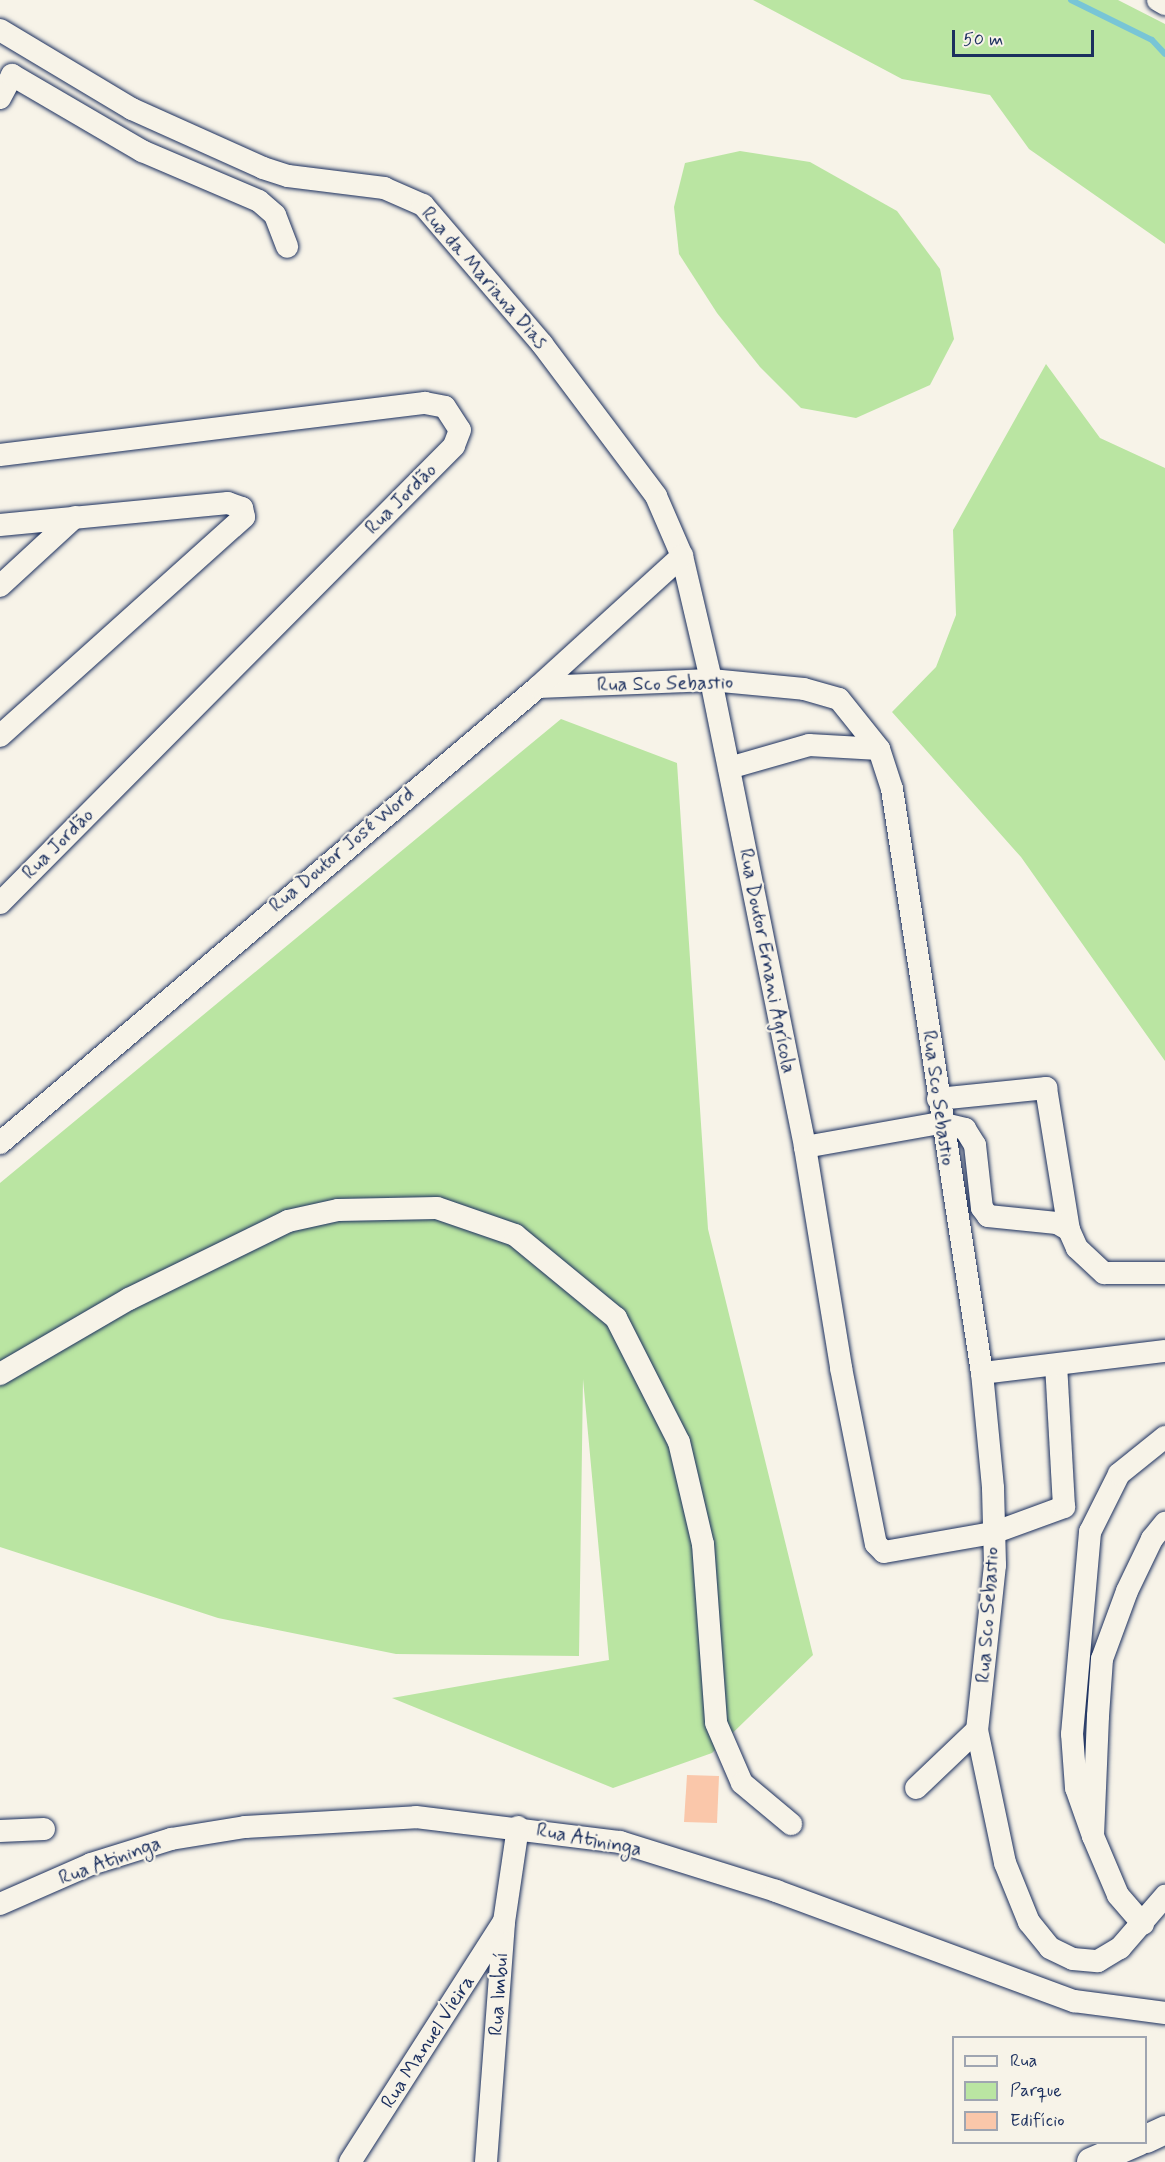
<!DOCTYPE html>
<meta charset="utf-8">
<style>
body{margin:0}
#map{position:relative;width:1165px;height:2162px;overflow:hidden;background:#f7f3e8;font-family:Mynerve,sans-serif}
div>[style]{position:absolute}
.green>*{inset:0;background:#bae5a2}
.stream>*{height:6px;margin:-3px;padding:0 3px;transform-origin:3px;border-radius:3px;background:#78c5d6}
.building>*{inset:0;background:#fac7aa}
.roads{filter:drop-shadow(0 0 2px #1b2f5e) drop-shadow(0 0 2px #1b2f5e)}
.minor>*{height:22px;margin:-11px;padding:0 11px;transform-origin:11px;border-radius:11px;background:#f7f3e8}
.major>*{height:28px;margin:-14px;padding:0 14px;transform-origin:14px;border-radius:14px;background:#f7f3e8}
span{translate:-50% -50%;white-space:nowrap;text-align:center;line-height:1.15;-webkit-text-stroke:4.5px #f7f3e8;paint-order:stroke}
.street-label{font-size:20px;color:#1b2f5e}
.legend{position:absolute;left:952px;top:2036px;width:195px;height:108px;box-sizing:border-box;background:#f7f3e8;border:2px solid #9fa5b1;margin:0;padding:8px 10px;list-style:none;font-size:18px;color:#1b2f5e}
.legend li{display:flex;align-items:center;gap:12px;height:30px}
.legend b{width:30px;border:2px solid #9fa5b1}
.scale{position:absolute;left:952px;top:30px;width:142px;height:27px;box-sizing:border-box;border:3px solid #1b2f5e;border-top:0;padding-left:8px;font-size:18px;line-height:21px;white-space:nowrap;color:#1b2f5e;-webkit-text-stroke:4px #f7f3e8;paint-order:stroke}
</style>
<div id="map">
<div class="green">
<i style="clip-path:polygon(753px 0,1118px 0,1165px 24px,1165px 244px,1029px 149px,990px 95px,902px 79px)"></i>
<i style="clip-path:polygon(740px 151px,810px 162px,897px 211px,940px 269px,954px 339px,930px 385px,856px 418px,801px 408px,760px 367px,717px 313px,679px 254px,674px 207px,685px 163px)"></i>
<i style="clip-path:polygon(1046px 364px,1100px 438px,1165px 468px,1165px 1061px,1021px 857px,892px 712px,936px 667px,956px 615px,953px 530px)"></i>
<i style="clip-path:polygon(561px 719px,677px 763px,708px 1229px,813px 1655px,712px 1753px,613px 1788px,392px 1698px,609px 1660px,583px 1379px,579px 1656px,396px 1654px,218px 1618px,0 1547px,0 1183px)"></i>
</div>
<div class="stream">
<i style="left:1071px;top:0;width:90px;rotate:26.3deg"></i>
<i style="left:1152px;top:40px;width:19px;rotate:47deg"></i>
</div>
<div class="building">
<i style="clip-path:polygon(687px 1775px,719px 1776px,717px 1823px,684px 1822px)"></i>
</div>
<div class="roads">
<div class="minor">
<i style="left:1158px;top:0;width:8px;rotate:30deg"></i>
<i style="left:0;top:30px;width:154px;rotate:30.9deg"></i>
<i style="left:132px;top:109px;width:144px;rotate:24.2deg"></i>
<i style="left:263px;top:168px;width:26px;rotate:18deg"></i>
<i style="left:288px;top:176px;width:97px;rotate:7.1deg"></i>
<i style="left:384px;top:188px;width:43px;rotate:23.6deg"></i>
<i style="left:423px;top:205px;width:183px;rotate:49.4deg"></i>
<i style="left:542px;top:344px;width:190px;rotate:53.1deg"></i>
<i style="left:656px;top:496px;width:65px;rotate:66.6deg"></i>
<i style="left:682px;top:556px;width:127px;rotate:76.8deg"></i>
<i style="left:711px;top:680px;width:476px;rotate:78.6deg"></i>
<i style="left:805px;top:1147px;width:224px;rotate:80.7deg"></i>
<i style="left:841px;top:1368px;width:179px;rotate:78.8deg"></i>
<i style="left:876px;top:1544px;width:11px;rotate:45deg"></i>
<i style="left:884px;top:1552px;width:111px;rotate:-9.9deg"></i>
<i style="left:993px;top:1533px;width:76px;rotate:-20.1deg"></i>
<i style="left:1064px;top:1507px;width:142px;rotate:-93.2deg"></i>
<i style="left:0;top:98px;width:26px;rotate:-62deg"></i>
<i style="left:12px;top:75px;width:151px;rotate:30.3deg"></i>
<i style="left:142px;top:151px;width:127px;rotate:23.1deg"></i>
<i style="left:259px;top:201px;width:21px;rotate:41deg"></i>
<i style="left:275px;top:215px;width:34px;rotate:69deg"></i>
<i style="left:0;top:455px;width:428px;rotate:-7deg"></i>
<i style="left:425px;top:403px;width:20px;rotate:11deg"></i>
<i style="left:445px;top:407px;width:27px;rotate:57deg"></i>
<i style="left:460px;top:430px;width:17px;rotate:111deg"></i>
<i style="left:454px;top:446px;width:644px;rotate:134.81deg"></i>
<i style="left:0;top:525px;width:229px;rotate:-5.5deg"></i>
<i style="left:228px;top:503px;width:15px;rotate:20deg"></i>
<i style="left:242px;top:508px;width:9px;rotate:77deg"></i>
<i style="left:244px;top:517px;width:328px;rotate:138.1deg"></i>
<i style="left:0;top:586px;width:102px;rotate:-42.6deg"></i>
<i style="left:538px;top:687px;width:173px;rotate:-2.3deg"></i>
<i style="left:711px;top:680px;width:93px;rotate:5.5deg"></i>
<i style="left:804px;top:689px;width:36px;rotate:16deg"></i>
<i style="left:839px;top:699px;width:64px;rotate:51.3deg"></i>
<i style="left:879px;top:749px;width:42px;rotate:72deg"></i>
<i style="left:892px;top:789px;width:591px;rotate:81.24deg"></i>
<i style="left:982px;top:1373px;width:116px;rotate:84.5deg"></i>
<i style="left:993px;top:1488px;width:77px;rotate:88.5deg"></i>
<i style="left:995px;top:1565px;width:166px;rotate:96.2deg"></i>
<i style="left:977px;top:1730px;width:84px;rotate:136.4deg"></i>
<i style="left:729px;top:768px;width:83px;rotate:-16deg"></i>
<i style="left:809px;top:745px;width:70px;rotate:3.3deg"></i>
<i style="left:938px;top:1099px;width:109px;rotate:-5.8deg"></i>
<i style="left:1046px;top:1088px;width:144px;rotate:80.8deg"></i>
<i style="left:1069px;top:1230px;width:20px;rotate:66deg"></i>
<i style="left:1077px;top:1248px;width:37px;rotate:43deg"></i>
<i style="left:1104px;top:1273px;width:61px"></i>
<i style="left:0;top:1143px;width:705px;rotate:-40.28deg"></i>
<i style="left:538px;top:687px;width:195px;rotate:-42.3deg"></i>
<i style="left:805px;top:1147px;width:137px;rotate:-10.1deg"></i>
<i style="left:940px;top:1123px;width:26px;rotate:13deg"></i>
<i style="left:965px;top:1129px;width:19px;rotate:58deg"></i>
<i style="left:975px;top:1145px;width:63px;rotate:83.7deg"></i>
<i style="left:982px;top:1208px;width:10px;rotate:53deg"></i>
<i style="left:988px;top:1216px;width:69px;rotate:5.8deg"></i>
<i style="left:1057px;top:1223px;width:14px;rotate:30deg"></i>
<i style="left:982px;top:1373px;width:184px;rotate:-6.9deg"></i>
<i style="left:0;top:1374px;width:149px;rotate:-30.2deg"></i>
<i style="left:129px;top:1299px;width:177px;rotate:-26.1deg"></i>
<i style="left:288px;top:1221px;width:51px;rotate:-12.4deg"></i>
<i style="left:338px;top:1210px;width:99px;rotate:-1.2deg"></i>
<i style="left:437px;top:1208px;width:83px;rotate:19.1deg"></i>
<i style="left:515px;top:1235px;width:131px;rotate:39.4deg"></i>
<i style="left:616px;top:1318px;width:139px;rotate:63.1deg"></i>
<i style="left:679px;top:1442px;width:105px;rotate:76.8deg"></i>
<i style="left:703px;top:1544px;width:179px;rotate:85.8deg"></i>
<i style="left:716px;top:1723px;width:65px;rotate:66.6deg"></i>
<i style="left:742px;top:1783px;width:64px;rotate:39.9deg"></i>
<i style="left:977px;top:1730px;width:136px;rotate:78.1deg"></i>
<i style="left:1005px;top:1863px;width:64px;rotate:67.9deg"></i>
<i style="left:1029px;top:1922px;width:33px;rotate:51deg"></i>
<i style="left:1050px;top:1948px;width:25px;rotate:26deg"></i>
<i style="left:1073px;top:1959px;width:25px;rotate:5deg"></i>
<i style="left:1098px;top:1961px;width:26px;rotate:-31deg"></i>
<i style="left:1120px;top:1948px;width:69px;rotate:-49.1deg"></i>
<i style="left:0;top:1831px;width:44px;rotate:-2.6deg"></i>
<i style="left:1093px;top:1836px;width:51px;rotate:-109.5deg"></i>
<i style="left:1076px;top:1788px;width:54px;rotate:-94.2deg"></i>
<i style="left:1072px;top:1734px;width:203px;rotate:-84.9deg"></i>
<i style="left:1090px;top:1532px;width:65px;rotate:-63.4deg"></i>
<i style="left:1119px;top:1474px;width:59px;rotate:-38.8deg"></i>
<i style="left:0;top:1904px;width:99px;rotate:-23.7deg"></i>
<i style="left:91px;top:1864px;width:84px;rotate:-17.4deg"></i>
<i style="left:171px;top:1839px;width:75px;rotate:-9.2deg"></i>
<i style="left:245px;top:1827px;width:171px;rotate:-3.3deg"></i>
<i style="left:416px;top:1817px;width:206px;rotate:7deg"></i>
<i style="left:620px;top:1842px;width:164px;rotate:17.4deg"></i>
<i style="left:776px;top:1891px;width:318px;rotate:20.3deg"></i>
<i style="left:1074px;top:2001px;width:92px;rotate:7.5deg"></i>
<i style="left:1143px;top:1924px;width:38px;rotate:-131deg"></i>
<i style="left:1118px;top:1895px;width:64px;rotate:-113deg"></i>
<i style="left:1093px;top:1836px;width:120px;rotate:-87.6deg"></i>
<i style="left:1098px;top:1716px;width:57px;rotate:-86deg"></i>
<i style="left:1102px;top:1659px;width:72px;rotate:-69.8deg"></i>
<i style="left:1127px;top:1591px;width:58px;rotate:-64.3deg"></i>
<i style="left:1152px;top:1539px;width:21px;rotate:-51deg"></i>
<i style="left:350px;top:2162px;width:284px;rotate:-57.4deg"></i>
<i style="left:486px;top:2162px;width:241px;rotate:-85.7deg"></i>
<i style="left:504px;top:1922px;width:96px;rotate:-81.6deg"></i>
</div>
<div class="major">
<i style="left:1146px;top:2139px;width:21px;rotate:-25deg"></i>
<i style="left:1091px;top:2162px;width:51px;rotate:-23.1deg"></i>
</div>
</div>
<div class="street-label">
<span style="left:484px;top:278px;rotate:49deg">Rua da Mariana Dias</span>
<span style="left:401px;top:499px;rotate:-45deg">Rua Jordão</span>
<span style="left:665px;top:684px;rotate:-1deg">Rua Sco Sebastio</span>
<span style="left:58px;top:844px;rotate:-45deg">Rua Jordão</span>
<span style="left:342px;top:850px;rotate:-40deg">Rua Doutor José Word</span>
<span style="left:767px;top:961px;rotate:79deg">Rua Doutor Ernani Agrícola</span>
<span style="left:938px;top:1098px;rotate:82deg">Rua Sco Sebastio</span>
<span style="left:988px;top:1615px;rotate:-86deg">Rua Sco Sebastio</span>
<span style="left:589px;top:1840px;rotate:11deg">Rua Atininga</span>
<span style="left:110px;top:1861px;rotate:-20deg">Rua Atininga</span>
<span style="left:499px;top:1994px;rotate:-86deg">Rua Imbuí</span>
<span style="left:428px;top:2042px;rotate:-57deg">Rua Manuel Vieira</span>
</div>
<ul class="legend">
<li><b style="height:8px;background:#f7f3e8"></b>Rua</li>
<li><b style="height:16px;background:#bae5a2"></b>Parque</li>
<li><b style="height:16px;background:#fac7aa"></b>Edifício</li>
</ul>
<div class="scale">50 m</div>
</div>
